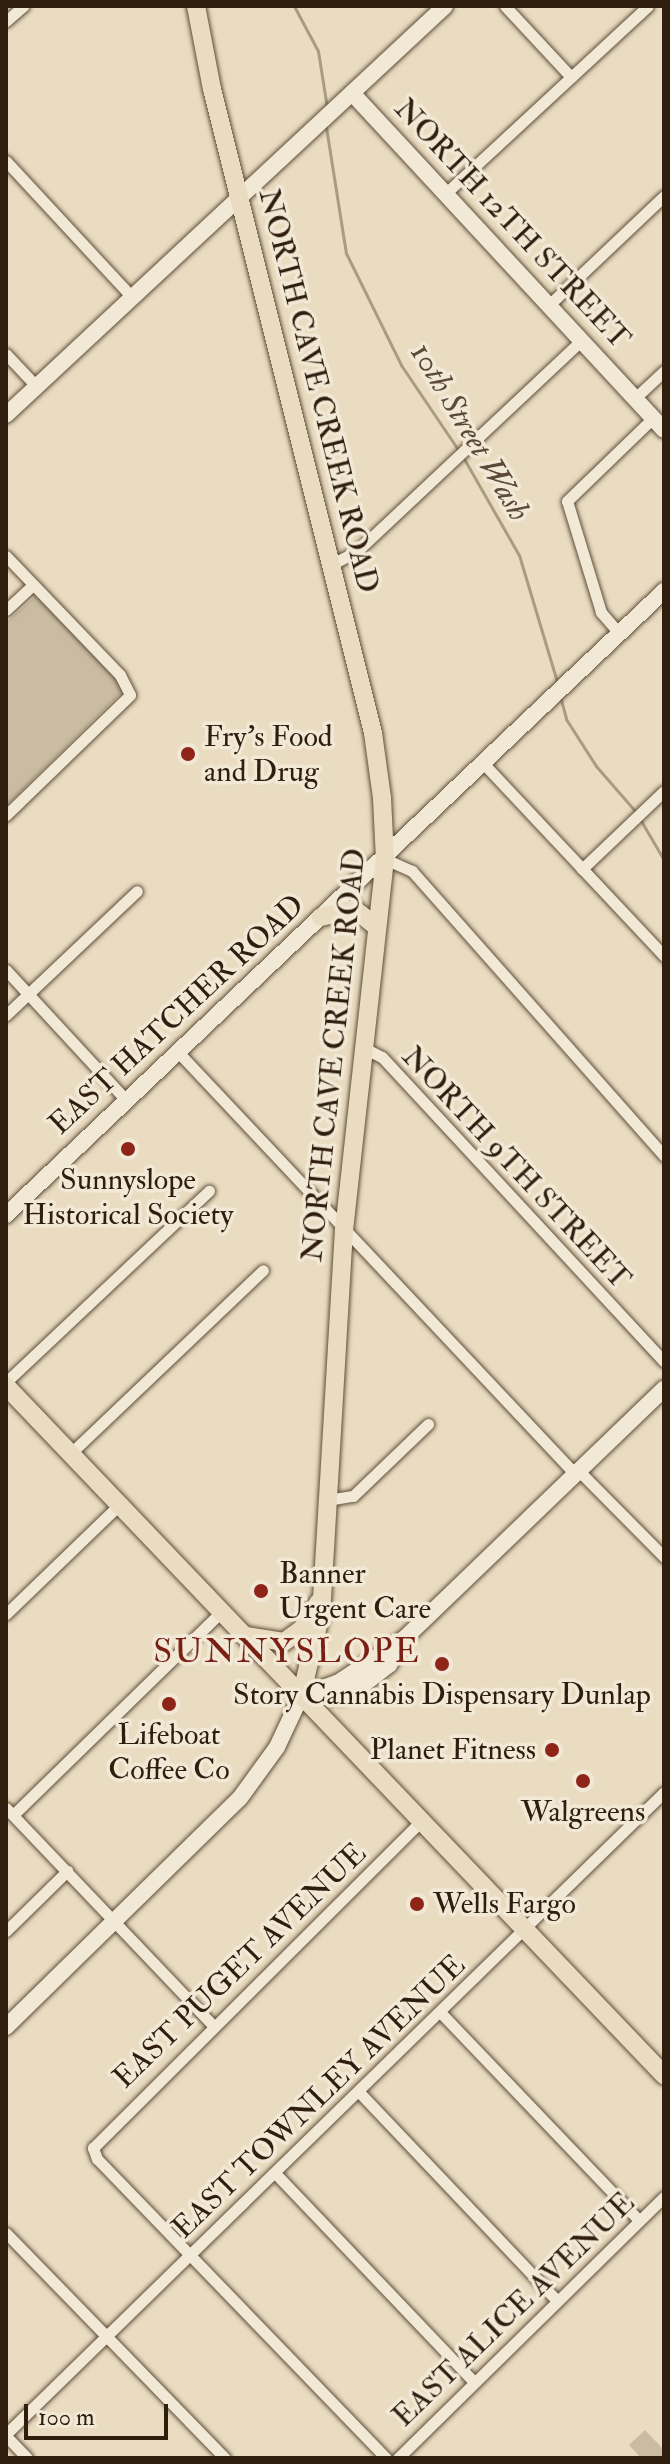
<!DOCTYPE html>
<style>
body{margin:0}
#map{position:relative;width:670px;height:2464px;overflow:hidden;background:#eadcc0;font-family:"IM FELL Double Pica",serif}
div>[style]{position:absolute}
.green>*{inset:0;background:#cabca2}
.stream>*{height:3px;margin:-1.5px;padding:0 1.5px;transform-origin:1.5px;border-radius:1.5px;background:#aa9b83}
.roads{filter:drop-shadow(0 0 2px #5e4e3a) drop-shadow(0 0 2px #5e4e3a)}
.street>*{height:11px;margin:-5.5px;padding:0 5.5px;transform-origin:5.5px;border-radius:5.5px;background:#f1e8d6}
.secondary>*{height:16px;margin:-8px;padding:0 8px;transform-origin:8px;border-radius:8px;background:#f1e8d6}
.primary>*{height:18px;margin:-9px;padding:0 9px;transform-origin:9px;border-radius:9px;background:#eadcc0}
.dots>*{width:22px;height:22px;translate:-50% -50%;box-sizing:border-box;border:4px solid #f1e8d6;border-radius:50%}
span{translate:-50% -50%;white-space:nowrap;text-align:center;line-height:1.15;-webkit-text-stroke:7px #f1e8d6;paint-order:stroke}
.street-label{font-size:30px;color:#2f1e0d}
.poi-label{font-size:30px;color:#2f1e0d}
.left{translate:0 -50%;text-align:left}
.right{translate:-100% -50%;text-align:right}
.water-label{font-size:32px;color:#5a4a36;font-style:italic}
.quarter-label{font-size:34px;color:#7a1f14;letter-spacing:2px}
.frame{position:absolute;inset:0;border:8px solid #2f1e0d;pointer-events:none}
.scale{position:absolute;left:24px;top:2404px;width:144px;height:36px;box-sizing:border-box;border:4px solid #2f1e0d;border-top:0;padding-left:10px;font-size:24px;line-height:28px;white-space:nowrap;color:#2f1e0d;-webkit-text-stroke:6px #f1e8d6;paint-order:stroke}
</style>
<div id="map">
<div class="green">
<i style="clip-path:polygon(36px 596px,122px 685px,122px 692px,6px 806px,6px 622px)"></i>
<i style="clip-path:polygon(645px 2430px,664px 2450px,664px 2458px,641px 2458px,629px 2445px)"></i>
</div>
<div class="stream">
<i style="left:294px;top:6px;width:51px;rotate:61.9deg"></i>
<i style="left:318px;top:51px;width:58px;rotate:81deg"></i>
<i style="left:326px;top:127px;width:128px;rotate:81deg"></i>
<i style="left:346px;top:253px;width:125px;rotate:63.8deg"></i>
<i style="left:401px;top:365px;width:104px;rotate:56deg"></i>
<i style="left:463px;top:457px;width:113px;rotate:60.3deg"></i>
<i style="left:519px;top:555px;width:136px;rotate:73.3deg"></i>
<i style="left:560px;top:696px;width:24px;rotate:75deg"></i>
<i style="left:566px;top:719px;width:56px;rotate:57.4deg"></i>
<i style="left:596px;top:766px;width:61px;rotate:49deg"></i>
<i style="left:640px;top:819px;width:48px;rotate:59.7deg"></i>
</div>
<div class="roads">
<div class="street">
<i style="left:505px;top:6px;width:97px;rotate:47.1deg"></i>
<i style="left:6px;top:21px;width:23px;rotate:-41deg"></i>
<i style="left:6px;top:161px;width:187px;rotate:47.2deg"></i>
<i style="left:446px;top:193px;width:275px;rotate:-42.8deg"></i>
<i style="left:550px;top:304px;width:157px;rotate:-43.5deg"></i>
<i style="left:6px;top:354px;width:45px;rotate:46.8deg"></i>
<i style="left:635px;top:398px;width:40px;rotate:-43deg"></i>
<i style="left:6px;top:556px;width:165px;rotate:46.2deg"></i>
<i style="left:120px;top:675px;width:22px;rotate:63deg"></i>
<i style="left:130px;top:695px;width:173px;rotate:135.9deg"></i>
<i style="left:332px;top:564px;width:27px;rotate:-27deg"></i>
<i style="left:356px;top:552px;width:310px;rotate:-43.2deg"></i>
<i style="left:6px;top:610px;width:37px;rotate:-43deg"></i>
<i style="left:619px;top:633px;width:28px;rotate:-131deg"></i>
<i style="left:601px;top:612px;width:116px;rotate:-107deg"></i>
<i style="left:567px;top:501px;width:120px;rotate:-44deg"></i>
<i style="left:483px;top:763px;width:265px;rotate:46.8deg"></i>
<i style="left:385px;top:859px;width:30px;rotate:24deg"></i>
<i style="left:412px;top:871px;width:380px;rotate:48.5deg"></i>
<i style="left:582px;top:869px;width:113px;rotate:-43.6deg"></i>
<i style="left:6px;top:970px;width:177px;rotate:47.3deg"></i>
<i style="left:6px;top:1015px;width:180px;rotate:-43.4deg"></i>
<i style="left:362px;top:1047px;width:22px;rotate:27deg"></i>
<i style="left:382px;top:1057px;width:415px;rotate:47.2deg"></i>
<i style="left:178px;top:1052px;width:581px;rotate:46.74deg"></i>
<i style="left:6px;top:1382px;width:279px;rotate:-43.3deg"></i>
<i style="left:71px;top:1453px;width:265px;rotate:-43.6deg"></i>
<i style="left:579px;top:1471px;width:121px;rotate:45.3deg"></i>
<i style="left:327px;top:1500px;width:26px;rotate:-9deg"></i>
<i style="left:353px;top:1496px;width:104px;rotate:-43.8deg"></i>
<i style="left:6px;top:1614px;width:158px;rotate:-44deg"></i>
<i style="left:6px;top:1808px;width:300px;rotate:46.4deg"></i>
<i style="left:13px;top:1815px;width:291px;rotate:-44.3deg"></i>
<i style="left:6px;top:1931px;width:86px;rotate:-44.5deg"></i>
<i style="left:440px;top:2012px;width:288px;rotate:46.3deg"></i>
<i style="left:359px;top:2092px;width:288px;rotate:46.5deg"></i>
<i style="left:275px;top:2173px;width:289px;rotate:46.4deg"></i>
<i style="left:6px;top:2233px;width:314px;rotate:45.8deg"></i>
<i style="left:6px;top:2434px;width:919px;rotate:-44.29deg"></i>
<i style="left:6px;top:2436px;width:30px;rotate:46deg"></i>
<i style="left:386px;top:2458px;width:416px;rotate:-134deg"></i>
<i style="left:97px;top:2159px;width:12px;rotate:-110deg"></i>
<i style="left:93px;top:2148px;width:465px;rotate:-44.9deg"></i>
<i style="left:398px;top:2458px;width:373px;rotate:-44.5deg"></i>
</div>
<div class="secondary">
<i style="left:352px;top:93px;width:459px;rotate:47.2deg"></i>
<i style="left:6px;top:415px;width:600px;rotate:-42.97deg"></i>
<i style="left:6px;top:1215px;width:907px;rotate:-43.48deg"></i>
<i style="left:314px;top:1696px;width:29px"></i>
<i style="left:343px;top:1696px;width:23px;rotate:-29deg"></i>
<i style="left:363px;top:1685px;width:33px;rotate:-38deg"></i>
<i style="left:389px;top:1665px;width:28px;rotate:-60deg"></i>
<i style="left:6px;top:2027px;width:327px;rotate:-44.4deg"></i>
<i style="left:240px;top:1798px;width:63px;rotate:-54deg"></i>
<i style="left:277px;top:1747px;width:56px;rotate:-64.8deg"></i>
<i style="left:301px;top:1696px;width:40px;rotate:-20.2deg"></i>
<i style="left:339px;top:1682px;width:78px;rotate:-33.5deg"></i>
<i style="left:404px;top:1639px;width:361px;rotate:-43.9deg"></i>
</div>
<div class="primary">
<i style="left:196px;top:6px;width:85px;rotate:79.1deg"></i>
<i style="left:212px;top:89px;width:664px;rotate:75.96deg"></i>
<i style="left:373px;top:733px;width:66px;rotate:82.1deg"></i>
<i style="left:382px;top:798px;width:61px;rotate:87.2deg"></i>
<i style="left:385px;top:859px;width:372px;rotate:96.3deg"></i>
<i style="left:344px;top:1229px;width:385px;rotate:93.4deg"></i>
<i style="left:321px;top:1613px;width:85px;rotate:103.5deg"></i>
<i style="left:321px;top:917px;width:34px;rotate:-14deg"></i>
<i style="left:354px;top:909px;width:29px;rotate:38deg"></i>
<i style="left:6px;top:1386px;width:953px;rotate:46.32deg"></i>
<i style="left:246px;top:1636px;width:38px;rotate:9deg"></i>
<i style="left:284px;top:1642px;width:22px;rotate:-36deg"></i>
<i style="left:302px;top:1629px;width:32px;rotate:-58deg"></i>
</div>
</div>
<div class="dots">
<i style="left:188px;top:754px;background:#8f2418"></i>
<i style="left:128px;top:1149px;background:#8f2418"></i>
<i style="left:261px;top:1591px;background:#8f2418"></i>
<i style="left:442px;top:1664px;background:#8f2418"></i>
<i style="left:169px;top:1704px;background:#8f2418"></i>
<i style="left:552px;top:1750px;background:#8f2418"></i>
<i style="left:583px;top:1781px;background:#8f2418"></i>
<i style="left:417px;top:1904px;background:#8f2418"></i>
</div>
<div class="street-label">
<span style="left:512px;top:224px;rotate:47deg">NORTH 12TH STREET</span>
<span style="left:318px;top:391px;rotate:76deg">NORTH CAVE CREEK ROAD</span>
<span style="left:177px;top:1015px;rotate:-43deg">EAST HATCHER ROAD</span>
<span style="left:334px;top:1055px;rotate:-84deg">NORTH CAVE CREEK ROAD</span>
<span style="left:516px;top:1168px;rotate:47deg">NORTH 9TH STREET</span>
<span style="left:240px;top:1966px;rotate:-44deg">EAST PUGET AVENUE</span>
<span style="left:319px;top:2097px;rotate:-44deg">EAST TOWNLEY AVENUE</span>
<span style="left:514px;top:2310px;rotate:-44deg">EAST ALICE AVENUE</span>
</div>
<div class="poi-label">
<span class="left" style="left:204px;top:754px">Fry's Food<br>and Drug</span>
<span style="left:128px;top:1197px">Sunnyslope<br>Historical Society</span>
<span class="left" style="left:279px;top:1591px">Banner<br>Urgent Care</span>
<span style="left:442px;top:1695px">Story Cannabis Dispensary Dunlap</span>
<span style="left:169px;top:1752px">Lifeboat<br>Coffee Co</span>
<span class="right" style="left:536px;top:1750px">Planet Fitness</span>
<span style="left:583px;top:1812px">Walgreens</span>
<span class="left" style="left:433px;top:1904px">Wells Fargo</span>
</div>
<div class="water-label">
<span style="left:470px;top:432px;rotate:59deg">10th Street Wash</span>
</div>
<div class="quarter-label">
<span style="left:287px;top:1652px">SUNNYSLOPE</span>
</div>
<div class="frame"></div>
<div class="scale">100 m</div>
</div>
